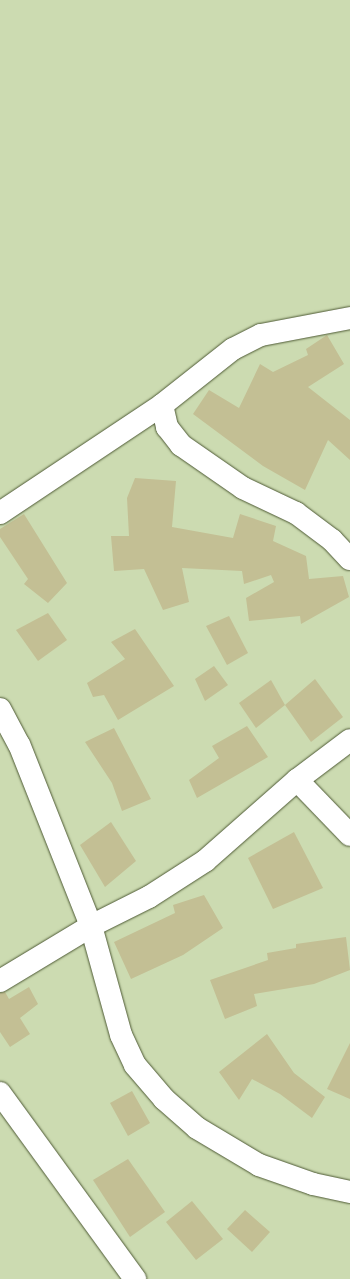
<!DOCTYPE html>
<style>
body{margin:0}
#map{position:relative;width:350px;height:1279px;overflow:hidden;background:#ccdbb1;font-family:"Fira Sans Condensed",sans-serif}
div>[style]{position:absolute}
.building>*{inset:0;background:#c3bf94}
.roads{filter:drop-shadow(0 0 1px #4e5a35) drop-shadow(0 0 1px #4e5a35)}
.minor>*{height:22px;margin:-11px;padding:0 11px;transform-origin:11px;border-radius:11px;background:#fff}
span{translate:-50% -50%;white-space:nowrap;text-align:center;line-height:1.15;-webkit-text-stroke:3.5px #d9e8be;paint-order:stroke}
</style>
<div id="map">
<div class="building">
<i style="clip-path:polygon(327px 335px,344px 364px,308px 387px,350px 420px,350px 460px,328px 440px,305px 490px,263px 466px,193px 414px,209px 390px,239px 408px,260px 364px,273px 372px,308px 355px,306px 349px)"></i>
<i style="clip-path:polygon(135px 478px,176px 481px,172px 527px,233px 538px,240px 514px,276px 526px,273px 541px,306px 556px,309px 579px,343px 576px,349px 597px,301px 624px,300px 616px,249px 621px,246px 598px,274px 582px,271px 575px,244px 584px,242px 571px,182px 568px,189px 602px,163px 610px,144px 569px,114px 571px,111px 536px,129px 536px,127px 498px)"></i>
<i style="clip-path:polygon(24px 514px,67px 583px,48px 603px,24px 584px,28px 579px,0 537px,0 529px)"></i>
<i style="clip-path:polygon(48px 613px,67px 640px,38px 661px,16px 630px)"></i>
<i style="clip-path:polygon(229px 616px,248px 653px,227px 665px,206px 626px)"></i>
<i style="clip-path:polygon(135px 629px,174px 686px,118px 720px,104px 695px,93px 697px,87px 683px,125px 659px,111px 642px)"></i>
<i style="clip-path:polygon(214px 666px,228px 685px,205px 701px,195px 679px)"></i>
<i style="clip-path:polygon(315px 679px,343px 717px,311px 742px,285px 705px)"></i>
<i style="clip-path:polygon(271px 680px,285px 705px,256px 728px,239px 703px)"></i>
<i style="clip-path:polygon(247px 726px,268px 757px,197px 798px,189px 780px,219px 758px,212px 746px)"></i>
<i style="clip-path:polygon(114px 728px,151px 799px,122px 811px,112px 783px,85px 742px)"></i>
<i style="clip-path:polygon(111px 822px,136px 861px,105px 887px,80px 845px)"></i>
<i style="clip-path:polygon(294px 832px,323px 888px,273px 909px,248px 858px)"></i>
<i style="clip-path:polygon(204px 895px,223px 928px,183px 955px,131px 979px,114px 942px,175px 913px,173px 905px)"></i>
<i style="clip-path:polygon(346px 937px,350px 970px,314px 984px,254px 994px,257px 1006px,225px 1019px,210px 980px,268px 960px,267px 953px,296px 948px,296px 944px)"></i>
<i style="clip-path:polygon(29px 987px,38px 1004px,20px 1018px,30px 1034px,10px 1047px,0 1032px,0 993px,5px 992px,9px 999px)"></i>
<i style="clip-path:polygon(267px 1034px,294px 1073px,325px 1097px,312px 1118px,280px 1094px,252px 1079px,239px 1100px,219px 1072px)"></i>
<i style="clip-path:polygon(350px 1043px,350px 1099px,327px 1089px)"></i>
<i style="clip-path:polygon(132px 1091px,150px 1123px,128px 1136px,110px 1103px)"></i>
<i style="clip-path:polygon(128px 1159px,165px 1212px,130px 1237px,93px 1180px)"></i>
<i style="clip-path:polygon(192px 1201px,223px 1239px,196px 1260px,166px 1222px)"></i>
<i style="clip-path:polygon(245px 1210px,270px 1232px,252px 1252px,227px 1229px)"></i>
</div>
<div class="roads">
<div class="minor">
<i style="left:162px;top:405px;width:23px;rotate:77deg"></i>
<i style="left:167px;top:427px;width:23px;rotate:52deg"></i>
<i style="left:181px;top:445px;width:75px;rotate:34.7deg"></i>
<i style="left:243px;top:488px;width:59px;rotate:25.3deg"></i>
<i style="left:296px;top:513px;width:45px;rotate:36.9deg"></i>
<i style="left:332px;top:540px;width:26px;rotate:47deg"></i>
<i style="left:0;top:513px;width:195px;rotate:-33.7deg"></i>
<i style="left:162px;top:405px;width:90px;rotate:-38.3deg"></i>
<i style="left:233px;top:349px;width:31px;rotate:-27deg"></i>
<i style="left:261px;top:335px;width:91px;rotate:-10.8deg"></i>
<i style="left:0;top:709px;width:40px;rotate:62deg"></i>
<i style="left:19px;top:744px;width:196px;rotate:68.4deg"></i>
<i style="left:91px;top:926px;width:113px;rotate:74.6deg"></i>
<i style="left:121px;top:1035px;width:33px;rotate:65deg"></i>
<i style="left:135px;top:1065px;width:45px;rotate:49.5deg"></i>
<i style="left:164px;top:1099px;width:44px;rotate:41.3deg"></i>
<i style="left:197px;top:1128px;width:72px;rotate:30.8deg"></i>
<i style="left:259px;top:1165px;width:57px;rotate:19.4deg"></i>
<i style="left:313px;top:1184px;width:38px;rotate:12deg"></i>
<i style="left:297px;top:780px;width:76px;rotate:46.1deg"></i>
<i style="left:0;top:981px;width:106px;rotate:-31.1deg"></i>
<i style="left:91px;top:926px;width:65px;rotate:-26.6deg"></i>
<i style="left:149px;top:897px;width:67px;rotate:-32.7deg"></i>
<i style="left:205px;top:861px;width:123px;rotate:-41.4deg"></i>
<i style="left:297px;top:780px;width:66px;rotate:-37deg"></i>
<i style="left:0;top:1093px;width:230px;rotate:54deg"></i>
</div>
</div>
</div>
